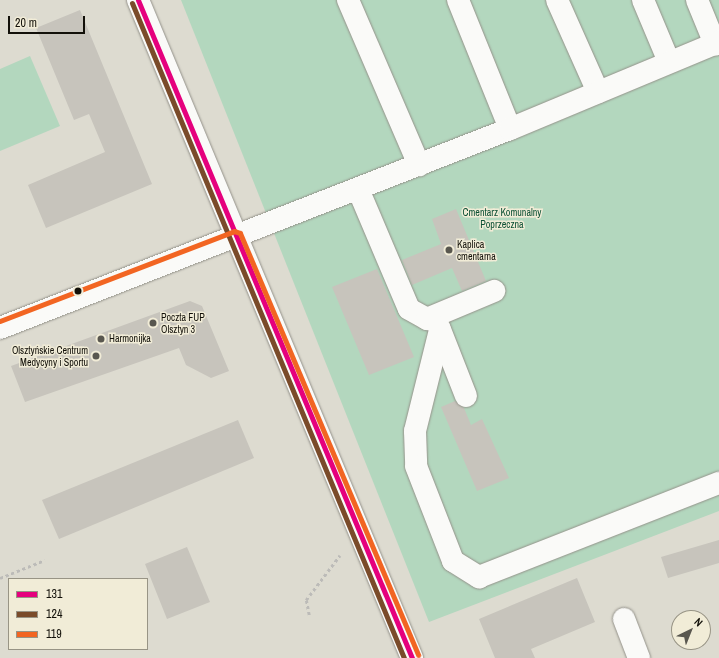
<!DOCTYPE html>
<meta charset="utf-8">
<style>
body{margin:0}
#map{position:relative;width:719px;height:658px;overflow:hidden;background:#dddbd0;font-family:"Archivo Narrow",sans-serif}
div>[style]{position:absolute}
.green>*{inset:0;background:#b3d7be}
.building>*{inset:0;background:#c7c4bc}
.path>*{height:2.5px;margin-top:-1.25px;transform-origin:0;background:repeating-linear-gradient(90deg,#bcbbb8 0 3px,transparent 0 6px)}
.roads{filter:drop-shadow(0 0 1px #94928a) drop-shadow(0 0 1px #94928a)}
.minor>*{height:22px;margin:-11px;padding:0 11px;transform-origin:11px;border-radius:11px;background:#fafaf8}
.bus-1>*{height:5px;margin:-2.5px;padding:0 2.5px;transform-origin:2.5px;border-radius:2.5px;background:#e5007d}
.bus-2>*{height:5px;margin:-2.5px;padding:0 2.5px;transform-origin:2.5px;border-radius:2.5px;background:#7a4b2a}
.bus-3>*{height:5px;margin:-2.5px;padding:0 2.5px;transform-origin:2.5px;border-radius:2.5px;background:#f26522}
.dots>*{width:11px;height:11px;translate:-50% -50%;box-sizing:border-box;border:2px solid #f1ecd7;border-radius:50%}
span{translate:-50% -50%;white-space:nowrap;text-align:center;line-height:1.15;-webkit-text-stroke:3px #f1ecd7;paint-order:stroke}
.park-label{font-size:10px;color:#0c5034}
.poi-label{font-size:10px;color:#121009}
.left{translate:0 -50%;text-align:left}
.right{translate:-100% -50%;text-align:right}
.legend{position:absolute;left:8px;top:578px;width:140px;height:72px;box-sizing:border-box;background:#f1ecd7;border:1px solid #989485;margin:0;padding:5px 7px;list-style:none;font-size:12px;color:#121009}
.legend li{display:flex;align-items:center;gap:8px;height:20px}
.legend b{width:20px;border:1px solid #989485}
.north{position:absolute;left:671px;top:610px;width:40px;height:40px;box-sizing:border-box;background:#f1ecd7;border:1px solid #989485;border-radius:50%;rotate:43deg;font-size:11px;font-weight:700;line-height:16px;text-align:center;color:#121009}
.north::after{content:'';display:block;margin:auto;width:14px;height:18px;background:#59574f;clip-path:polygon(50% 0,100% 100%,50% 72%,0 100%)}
.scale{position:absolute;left:8px;top:16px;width:77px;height:18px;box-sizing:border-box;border:2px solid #121009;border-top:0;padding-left:5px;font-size:12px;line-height:14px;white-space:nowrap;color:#121009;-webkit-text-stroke:3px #f1ecd7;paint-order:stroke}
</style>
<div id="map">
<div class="green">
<i style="clip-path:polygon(181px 0,719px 0,719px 511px,429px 622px)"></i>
<i style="clip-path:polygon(30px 56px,60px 126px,0 151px,0 69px)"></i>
</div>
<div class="building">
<i style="clip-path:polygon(80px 10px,152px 184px,46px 228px,28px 185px,105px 152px,89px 114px,74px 120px,36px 28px)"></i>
<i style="clip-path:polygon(456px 209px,486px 281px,462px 291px,452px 268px,412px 285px,402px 260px,441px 244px,432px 219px)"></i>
<i style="clip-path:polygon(377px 269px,414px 357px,369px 375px,332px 287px)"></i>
<i style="clip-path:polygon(190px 301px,202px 306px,229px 371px,211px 378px,186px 365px,179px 348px,25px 402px,11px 366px)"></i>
<i style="clip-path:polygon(455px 401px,464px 408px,471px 425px,482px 419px,509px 478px,477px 491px,441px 407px)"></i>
<i style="clip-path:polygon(238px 420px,254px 458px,59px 539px,42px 500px)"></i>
<i style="clip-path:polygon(719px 540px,719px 563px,668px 578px,661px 557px)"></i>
<i style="clip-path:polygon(187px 547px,210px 602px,167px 619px,145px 564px)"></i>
<i style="clip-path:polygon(577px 578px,595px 622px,531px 649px,535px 658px,495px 658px,479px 619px)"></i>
</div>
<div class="path">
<i style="left:0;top:578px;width:48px;rotate:-21.8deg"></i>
<i style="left:309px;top:615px;width:15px;rotate:-101deg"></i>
<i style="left:306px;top:600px;width:56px;rotate:-52.9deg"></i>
</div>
<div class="roads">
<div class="minor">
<i style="left:138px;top:0;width:713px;rotate:67.39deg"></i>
<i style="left:348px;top:0;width:180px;rotate:66.7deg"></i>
<i style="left:458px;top:0;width:139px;rotate:68deg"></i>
<i style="left:557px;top:0;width:101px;rotate:66deg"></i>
<i style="left:643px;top:0;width:67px;rotate:67.2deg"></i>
<i style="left:697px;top:0;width:48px;rotate:67.8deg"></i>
<i style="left:358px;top:189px;width:130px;rotate:67deg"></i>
<i style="left:409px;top:309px;width:21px;rotate:29deg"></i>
<i style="left:427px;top:319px;width:73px;rotate:-22.7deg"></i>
<i style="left:439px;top:327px;width:74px;rotate:68.6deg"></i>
<i style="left:0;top:328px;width:547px;rotate:-21.32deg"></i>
<i style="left:510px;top:129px;width:226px;rotate:-22.6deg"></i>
<i style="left:440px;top:330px;width:104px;rotate:103.9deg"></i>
<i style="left:415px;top:431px;width:35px;rotate:88deg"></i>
<i style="left:416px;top:466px;width:102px;rotate:68.7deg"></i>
<i style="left:453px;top:561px;width:31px;rotate:32deg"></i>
<i style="left:479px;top:577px;width:258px;rotate:-21.4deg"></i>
<i style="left:624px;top:619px;width:42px;rotate:69deg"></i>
</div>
</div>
<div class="bus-1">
<i style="left:138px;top:0;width:713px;rotate:67.39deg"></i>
</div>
<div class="bus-2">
<i style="left:132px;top:3px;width:709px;rotate:67.45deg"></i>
</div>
<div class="bus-3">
<i style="left:0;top:321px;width:251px;rotate:-21deg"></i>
<i style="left:234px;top:231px;width:6px;rotate:18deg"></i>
<i style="left:240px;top:233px;width:458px;rotate:67.1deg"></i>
</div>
<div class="dots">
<i style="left:449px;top:250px;background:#59574f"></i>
<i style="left:78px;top:291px;background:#121009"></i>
<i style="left:153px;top:323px;background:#59574f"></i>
<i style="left:101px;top:339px;background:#59574f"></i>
<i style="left:96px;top:356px;background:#59574f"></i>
</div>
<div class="park-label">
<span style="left:502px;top:218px">Cmentarz Komunalny<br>Poprzeczna</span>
</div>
<div class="poi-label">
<span class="left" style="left:457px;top:250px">Kaplica<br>cmentarna</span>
<span class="left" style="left:161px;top:323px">Poczta FUP<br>Olsztyn 3</span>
<span class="left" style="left:109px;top:339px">Harmonijka</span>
<span class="right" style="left:88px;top:356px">Olsztyńskie Centrum<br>Medycyny i Sportu</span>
</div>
<ul class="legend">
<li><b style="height:5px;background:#e5007d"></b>131</li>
<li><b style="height:5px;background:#7a4b2a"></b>124</li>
<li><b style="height:5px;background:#f26522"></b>119</li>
</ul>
<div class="north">N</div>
<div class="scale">20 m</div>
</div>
